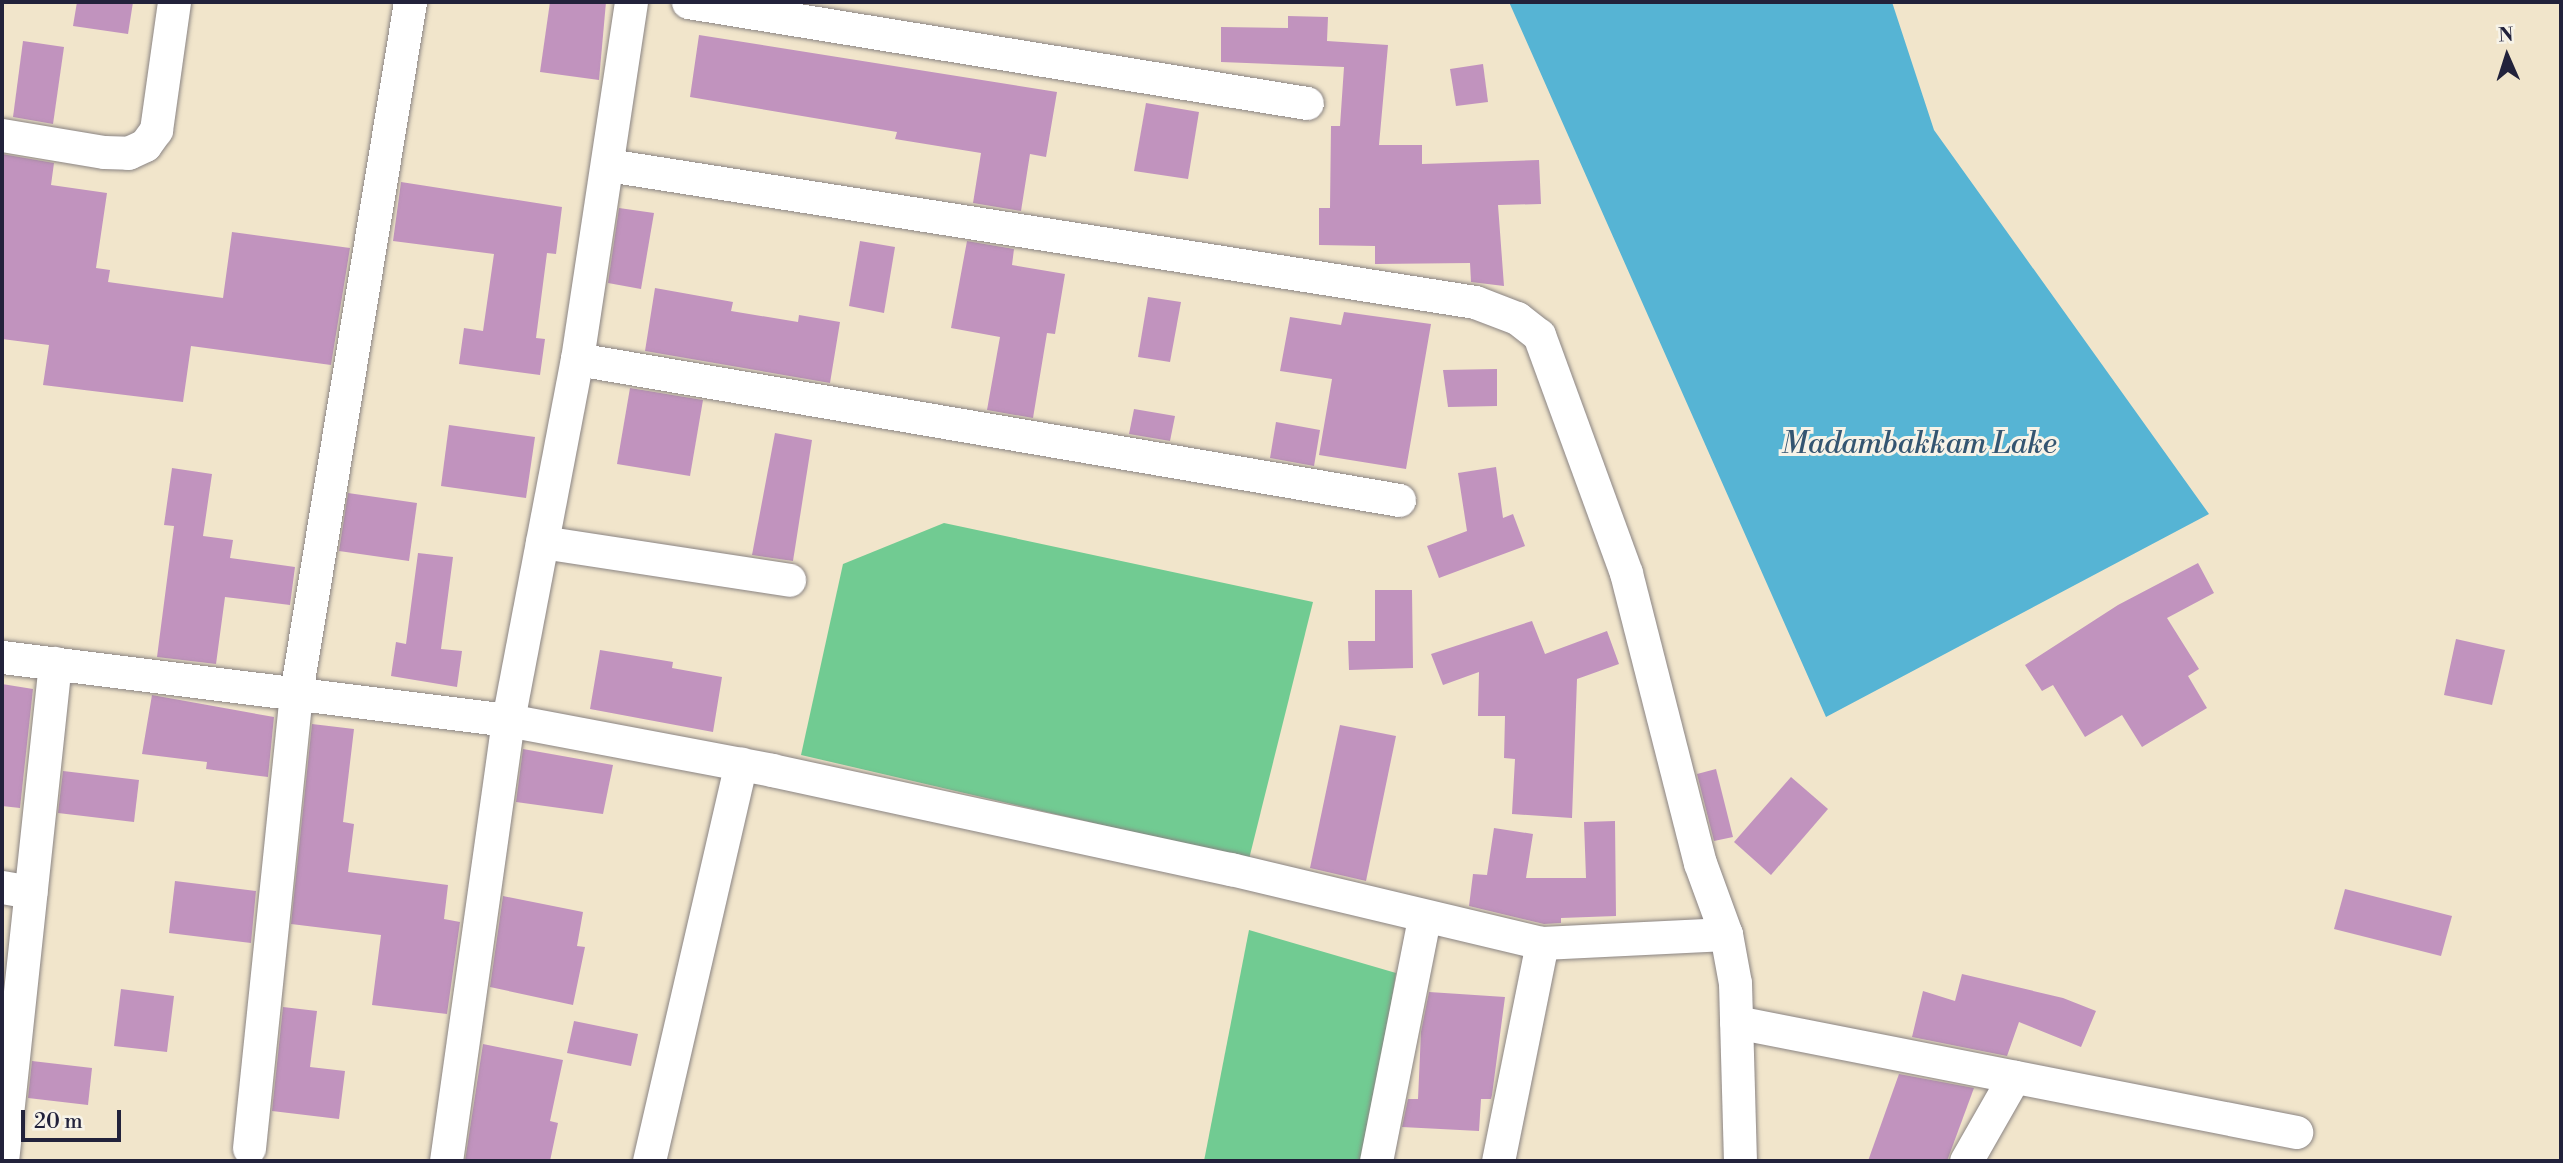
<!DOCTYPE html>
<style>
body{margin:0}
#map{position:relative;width:2563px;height:1163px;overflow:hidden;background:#f1e5cb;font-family:"Libre Bodoni",serif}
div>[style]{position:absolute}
.green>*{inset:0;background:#71cb92}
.water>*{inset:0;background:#56b4d4}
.building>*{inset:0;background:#c193be}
.roads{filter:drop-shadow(0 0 2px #8a8483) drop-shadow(0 0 2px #8a8483)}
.minor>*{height:33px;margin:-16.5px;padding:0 16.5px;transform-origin:16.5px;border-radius:16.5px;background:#fff}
span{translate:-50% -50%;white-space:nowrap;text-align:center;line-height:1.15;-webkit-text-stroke:6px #f7f3e8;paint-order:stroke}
.water-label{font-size:30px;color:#345571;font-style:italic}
.frame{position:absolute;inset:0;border:4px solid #22223b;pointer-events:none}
.north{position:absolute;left:2472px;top:21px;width:70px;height:70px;-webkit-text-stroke:5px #f7f3e8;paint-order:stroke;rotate:357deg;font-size:19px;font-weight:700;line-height:28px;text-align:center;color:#22223b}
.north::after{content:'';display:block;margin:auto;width:24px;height:32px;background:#22223b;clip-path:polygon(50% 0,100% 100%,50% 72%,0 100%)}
.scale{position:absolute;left:21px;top:1110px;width:100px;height:32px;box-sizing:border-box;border:4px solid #22223b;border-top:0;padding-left:9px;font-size:21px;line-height:24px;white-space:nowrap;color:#22223b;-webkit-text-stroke:5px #f7f3e8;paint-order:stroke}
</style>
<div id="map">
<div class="green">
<i style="clip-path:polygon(944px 523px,1313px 602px,1249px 859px,801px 755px,843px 564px)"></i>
<i style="clip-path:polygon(1249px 930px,1396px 973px,1368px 1161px,1204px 1161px)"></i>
</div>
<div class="water">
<i style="clip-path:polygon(1509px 2px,1892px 2px,1934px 130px,2209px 514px,1826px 717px)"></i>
</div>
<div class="building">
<i style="clip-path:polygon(77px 2px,133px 2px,128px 34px,73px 26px)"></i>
<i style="clip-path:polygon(550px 2px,606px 2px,599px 80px,540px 72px)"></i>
<i style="clip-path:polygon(1288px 16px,1328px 17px,1327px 41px,1388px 45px,1379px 145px,1422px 145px,1422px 164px,1539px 160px,1541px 204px,1498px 205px,1504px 286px,1471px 282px,1470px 263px,1375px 264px,1375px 246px,1319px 245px,1319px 208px,1330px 208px,1331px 126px,1340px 126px,1344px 67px,1221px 62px,1221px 27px,1288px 28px)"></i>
<i style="clip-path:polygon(699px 35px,1057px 92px,1046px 157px,1030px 154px,1021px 211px,973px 203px,981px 153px,895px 139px,897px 132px,690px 97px)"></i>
<i style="clip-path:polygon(23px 41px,64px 47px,53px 124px,13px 117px)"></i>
<i style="clip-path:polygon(1483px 64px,1488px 102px,1456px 106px,1450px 69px)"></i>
<i style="clip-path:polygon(1146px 103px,1199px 112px,1188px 179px,1134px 171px)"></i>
<i style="clip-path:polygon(2px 154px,54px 163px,51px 185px,107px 193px,96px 268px,110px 270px,108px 282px,223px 298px,232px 232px,350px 248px,331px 365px,191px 346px,183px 402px,43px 385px,49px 345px,2px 339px)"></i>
<i style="clip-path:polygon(401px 182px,562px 207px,556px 254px,547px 253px,536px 338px,545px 339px,540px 375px,459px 364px,464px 328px,483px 331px,494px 254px,393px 241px)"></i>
<i style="clip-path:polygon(619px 208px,654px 213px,641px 289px,608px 283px)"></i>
<i style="clip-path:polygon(860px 241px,895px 247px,884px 313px,849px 306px)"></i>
<i style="clip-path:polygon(967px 241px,1014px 249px,1012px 265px,1065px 274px,1055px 334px,1047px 333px,1033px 418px,987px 410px,1000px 337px,951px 328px)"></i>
<i style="clip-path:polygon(655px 288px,733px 302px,731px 311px,798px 322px,799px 315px,840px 322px,830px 383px,645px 351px)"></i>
<i style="clip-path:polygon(1148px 297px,1181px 302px,1170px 362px,1138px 357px)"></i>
<i style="clip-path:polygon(1344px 312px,1431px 324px,1406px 469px,1319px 455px,1332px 379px,1280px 371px,1290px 317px,1341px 325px)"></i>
<i style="clip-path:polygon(1497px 369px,1497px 406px,1448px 407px,1443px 370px)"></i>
<i style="clip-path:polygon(630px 388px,703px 400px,690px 476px,617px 464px)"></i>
<i style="clip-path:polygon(1134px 409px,1175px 416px,1170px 441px,1129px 434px)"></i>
<i style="clip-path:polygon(1276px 422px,1320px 430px,1314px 466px,1270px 458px)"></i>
<i style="clip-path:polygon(449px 425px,535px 437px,526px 498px,441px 486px)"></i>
<i style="clip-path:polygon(775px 433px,812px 440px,793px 561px,752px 555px)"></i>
<i style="clip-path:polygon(1496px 467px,1503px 518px,1513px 514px,1525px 546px,1439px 578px,1427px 546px,1467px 531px,1458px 473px)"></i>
<i style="clip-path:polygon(172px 468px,212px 474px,203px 536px,233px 540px,230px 558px,295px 567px,290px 605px,225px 597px,216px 664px,157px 657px,174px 526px,164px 525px)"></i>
<i style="clip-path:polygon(348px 493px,417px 503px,409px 561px,339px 551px)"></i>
<i style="clip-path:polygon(418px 553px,453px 557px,441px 649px,462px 651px,457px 687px,391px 676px,396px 642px,406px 644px)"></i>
<i style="clip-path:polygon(2198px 563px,2214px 593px,2167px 618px,2199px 669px,2188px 676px,2207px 708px,2142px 747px,2122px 715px,2085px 737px,2053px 685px,2042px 691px,2025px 665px,2118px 605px)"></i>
<i style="clip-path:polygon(1375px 590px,1412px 590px,1413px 668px,1349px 670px,1348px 641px,1375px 641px)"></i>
<i style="clip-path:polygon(1532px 621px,1545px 654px,1607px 631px,1619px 664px,1577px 679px,1572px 818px,1512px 814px,1515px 759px,1504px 758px,1505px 716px,1478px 716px,1479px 672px,1443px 685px,1431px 654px)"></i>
<i style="clip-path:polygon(2456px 639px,2505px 650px,2492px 705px,2444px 695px)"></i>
<i style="clip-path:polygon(600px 650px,673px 662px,672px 668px,722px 677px,713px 732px,590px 709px)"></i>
<i style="clip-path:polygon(2px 684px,33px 689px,20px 808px,2px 806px)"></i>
<i style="clip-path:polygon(152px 695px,274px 717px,268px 777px,206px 769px,207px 762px,142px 754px)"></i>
<i style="clip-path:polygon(312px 724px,354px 729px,343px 822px,354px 824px,348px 872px,448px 885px,444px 919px,460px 922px,447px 1014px,372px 1005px,381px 935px,291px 924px)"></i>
<i style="clip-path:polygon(1340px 725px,1396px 736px,1366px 881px,1310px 868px)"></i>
<i style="clip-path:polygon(523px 749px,613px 765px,603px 814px,516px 802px)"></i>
<i style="clip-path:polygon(1716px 769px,1733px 837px,1714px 841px,1697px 774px)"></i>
<i style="clip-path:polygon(63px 771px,139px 780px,134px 822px,58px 813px)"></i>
<i style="clip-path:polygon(1791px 777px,1828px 809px,1771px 875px,1734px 842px)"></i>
<i style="clip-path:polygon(1615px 821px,1616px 916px,1561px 918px,1561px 923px,1544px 924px,1469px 906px,1473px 874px,1487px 875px,1494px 828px,1533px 834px,1526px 878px,1586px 878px,1584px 822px)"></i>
<i style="clip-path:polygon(175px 881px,256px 891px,251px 943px,169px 933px)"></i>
<i style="clip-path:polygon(2345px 889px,2452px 916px,2441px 956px,2334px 929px)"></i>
<i style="clip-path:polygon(503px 896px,583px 912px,577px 946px,585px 947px,573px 1005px,490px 987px)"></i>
<i style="clip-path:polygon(1962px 974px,2063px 998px,2096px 1011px,2081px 1047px,2019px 1022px,2007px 1056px,1912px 1037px,1923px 991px,1955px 1001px)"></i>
<i style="clip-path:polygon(121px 989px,174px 996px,167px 1052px,114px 1046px)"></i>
<i style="clip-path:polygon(1429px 992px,1505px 997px,1492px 1095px,1491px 1099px,1481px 1099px,1479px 1131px,1402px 1127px,1408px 1099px,1418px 1099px,1421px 1032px)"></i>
<i style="clip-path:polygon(283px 1007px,317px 1011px,310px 1067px,345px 1071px,339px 1119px,272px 1111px)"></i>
<i style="clip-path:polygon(574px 1021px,638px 1034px,631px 1066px,567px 1053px)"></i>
<i style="clip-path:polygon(483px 1044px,563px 1060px,550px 1121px,558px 1123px,550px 1161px,465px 1161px)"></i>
<i style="clip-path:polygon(32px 1061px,92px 1068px,88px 1105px,28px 1098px)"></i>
<i style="clip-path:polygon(1899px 1074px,1974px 1088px,1947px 1161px,1868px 1161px)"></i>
</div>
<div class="roads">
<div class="minor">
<i style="left:688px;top:2px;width:627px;rotate:9.27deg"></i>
<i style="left:2px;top:135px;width:103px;rotate:9.5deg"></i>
<i style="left:104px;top:152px;width:24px;rotate:2deg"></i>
<i style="left:128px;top:153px;width:19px;rotate:-25deg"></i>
<i style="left:145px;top:145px;width:19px;rotate:-54deg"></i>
<i style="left:156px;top:130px;width:129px;rotate:-82deg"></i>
<i style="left:608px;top:165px;width:878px;rotate:8.98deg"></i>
<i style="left:1475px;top:302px;width:45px;rotate:20.9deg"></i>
<i style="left:1517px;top:318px;width:28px;rotate:38deg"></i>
<i style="left:1539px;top:335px;width:253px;rotate:69.9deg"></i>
<i style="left:1626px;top:573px;width:299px;rotate:75.7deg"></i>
<i style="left:1700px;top:863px;width:76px;rotate:69.9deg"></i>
<i style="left:1726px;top:934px;width:184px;rotate:177.2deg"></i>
<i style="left:1542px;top:943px;width:222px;rotate:101.4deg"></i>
<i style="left:577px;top:359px;width:834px;rotate:9.73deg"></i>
<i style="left:542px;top:542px;width:250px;rotate:8.7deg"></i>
<i style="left:2px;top:657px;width:510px;rotate:7.1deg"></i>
<i style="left:508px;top:720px;width:269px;rotate:10.7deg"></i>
<i style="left:772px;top:770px;width:470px;rotate:12.2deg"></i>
<i style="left:1231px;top:869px;width:320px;rotate:13.4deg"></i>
<i style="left:2px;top:887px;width:29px;rotate:10deg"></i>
<i style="left:1726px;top:934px;width:50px;rotate:79.6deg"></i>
<i style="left:1735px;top:983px;width:178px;rotate:88.4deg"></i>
<i style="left:1736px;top:1022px;width:571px;rotate:11.11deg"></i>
<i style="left:249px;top:1148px;width:457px;rotate:-84.1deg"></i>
<i style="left:296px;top:693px;width:700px;rotate:-80.63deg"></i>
<i style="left:2px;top:1161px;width:501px;rotate:-83.93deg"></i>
<i style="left:446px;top:1161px;width:445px;rotate:-82deg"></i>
<i style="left:508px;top:720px;width:368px;rotate:-79.2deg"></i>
<i style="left:577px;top:359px;width:361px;rotate:-81.4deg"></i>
<i style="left:649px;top:1161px;width:408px;rotate:-77deg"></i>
<i style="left:1376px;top:1161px;width:248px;rotate:-78.8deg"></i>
<i style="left:1966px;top:1161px;width:97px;rotate:-60.3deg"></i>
</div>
</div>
<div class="water-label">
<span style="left:1919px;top:444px">Madambakkam Lake</span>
</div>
<div class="frame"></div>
<div class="north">N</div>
<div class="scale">20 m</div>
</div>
